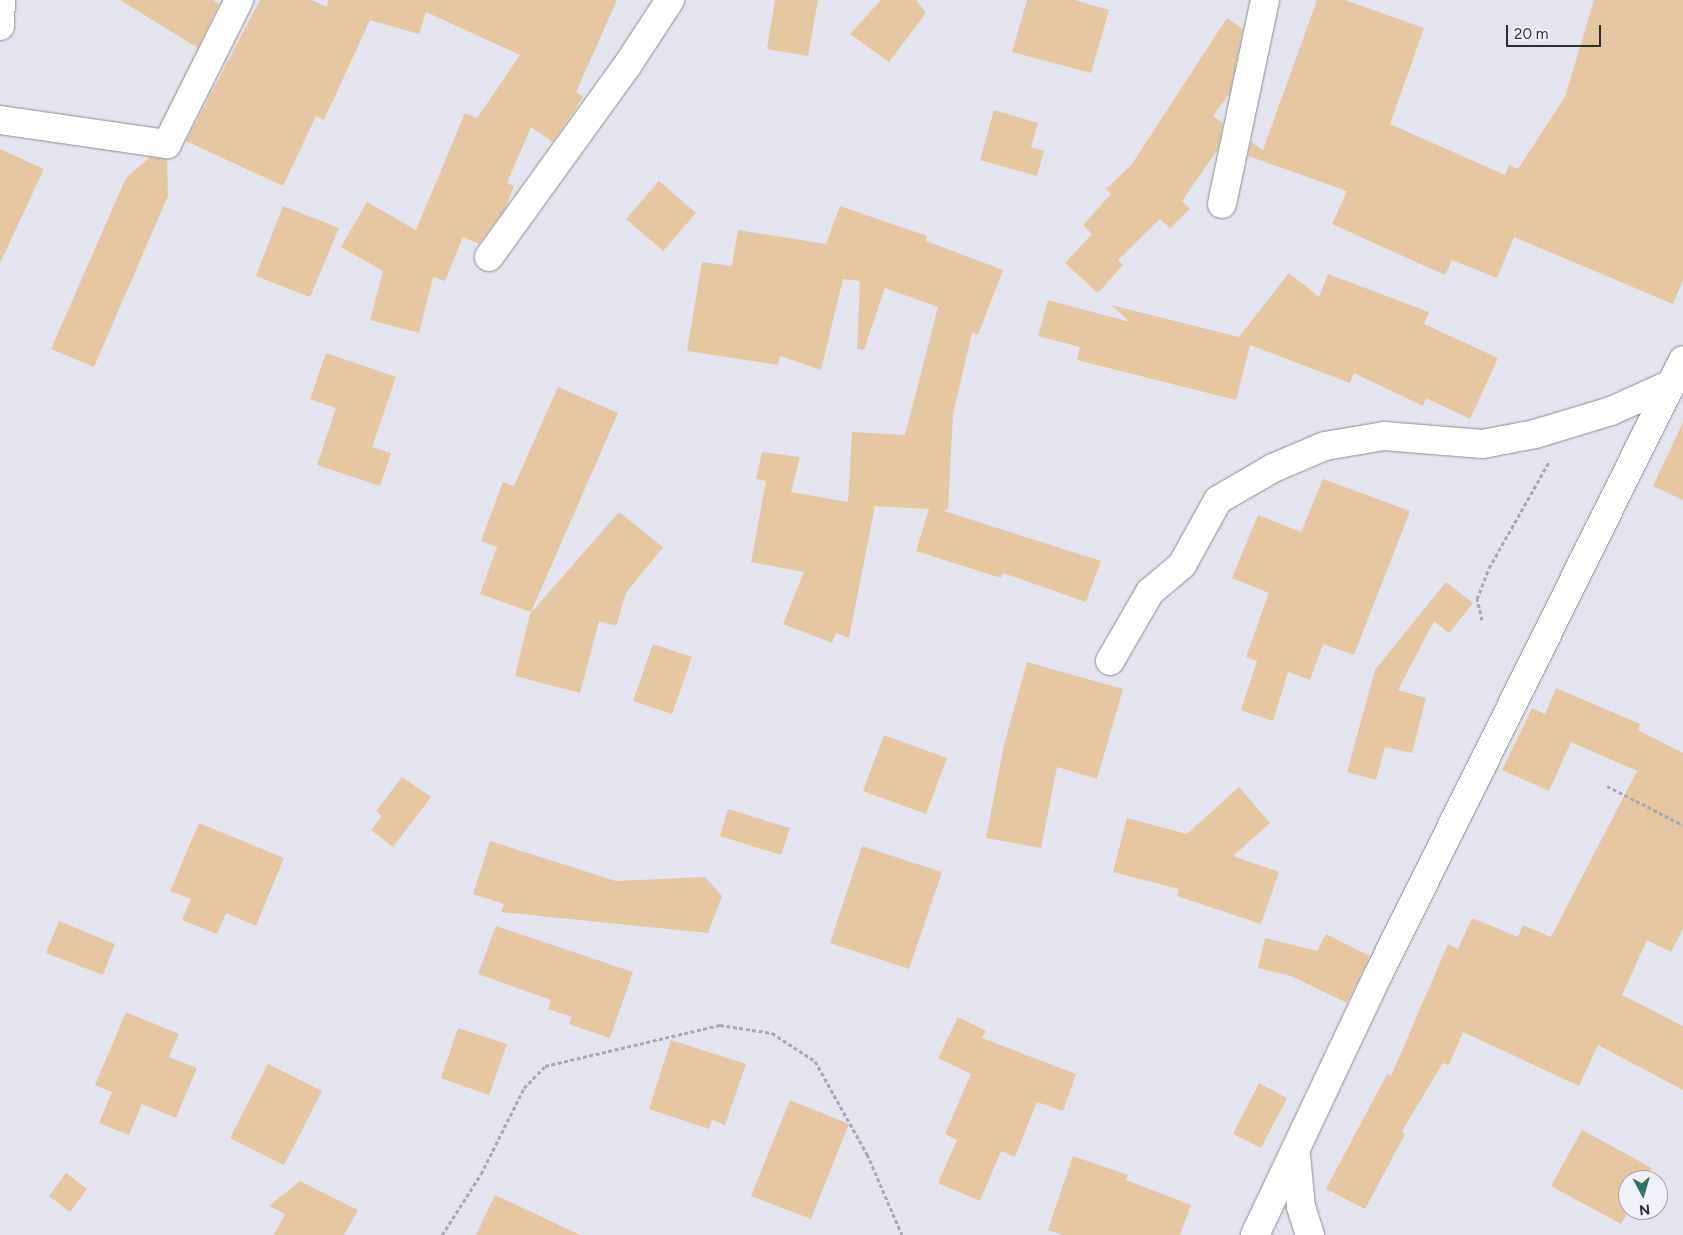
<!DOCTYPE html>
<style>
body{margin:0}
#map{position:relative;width:1683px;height:1235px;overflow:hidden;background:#e3e4ee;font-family:Figtree,sans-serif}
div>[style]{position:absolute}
.building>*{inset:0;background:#e5c8a2}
.path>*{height:3px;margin-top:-1.5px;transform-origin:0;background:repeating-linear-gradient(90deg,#a7a8b0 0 4px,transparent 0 6.5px)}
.roads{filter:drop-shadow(0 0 1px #8d8d97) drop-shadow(0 0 1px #8d8d97)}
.minor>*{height:28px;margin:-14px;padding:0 14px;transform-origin:14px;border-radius:14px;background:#fff}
span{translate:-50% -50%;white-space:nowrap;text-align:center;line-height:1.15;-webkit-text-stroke:4px #f1f1fc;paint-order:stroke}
.north{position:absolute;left:1618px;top:1170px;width:50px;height:50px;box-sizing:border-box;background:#f1f1fc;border:1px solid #a3a3ac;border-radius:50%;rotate:174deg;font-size:14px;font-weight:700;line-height:20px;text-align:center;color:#2f2f33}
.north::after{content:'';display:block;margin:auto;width:18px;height:22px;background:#337463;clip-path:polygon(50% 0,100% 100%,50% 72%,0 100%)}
.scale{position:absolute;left:1506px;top:25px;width:95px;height:22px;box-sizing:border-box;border:2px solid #2f2f33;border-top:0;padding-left:6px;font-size:15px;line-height:18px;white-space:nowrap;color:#2f2f33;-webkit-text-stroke:4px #f1f1fc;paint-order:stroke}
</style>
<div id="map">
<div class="building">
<i style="clip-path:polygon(120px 0,213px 0,219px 4px,198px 48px)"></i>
<i style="clip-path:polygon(260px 0,312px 0,327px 7px,328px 0,617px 0,576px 92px,583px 97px,553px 142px,531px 127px,507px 183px,514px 186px,506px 207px,479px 244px,463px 237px,445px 281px,433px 277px,419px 333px,370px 320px,383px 271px,341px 247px,367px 202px,416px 230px,465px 113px,477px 118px,520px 55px,426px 12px,419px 34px,370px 20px,324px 120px,316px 116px,283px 186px,186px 141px)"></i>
<i style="clip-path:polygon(775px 0,818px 0,808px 56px,767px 49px)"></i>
<i style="clip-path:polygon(881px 0,916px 0,926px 13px,889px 62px,850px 34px)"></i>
<i style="clip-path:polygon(1027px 0,1075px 0,1109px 10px,1091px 73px,1012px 52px)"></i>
<i style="clip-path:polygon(1317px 0,1345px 0,1424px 28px,1390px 124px,1505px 175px,1509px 165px,1518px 169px,1565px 97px,1594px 0,1683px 0,1683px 280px,1673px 304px,1514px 237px,1497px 278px,1452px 260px,1445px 275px,1332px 224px,1347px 191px,1248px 156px,1251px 142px,1263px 150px)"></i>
<i style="clip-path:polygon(1227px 18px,1243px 29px,1230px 93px,1213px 116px,1223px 123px,1218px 149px,1182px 201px,1190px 209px,1170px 228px,1160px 219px,1118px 260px,1123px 265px,1098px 293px,1065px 263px,1092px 234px,1083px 225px,1111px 194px,1106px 189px,1132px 164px)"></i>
<i style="clip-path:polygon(994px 110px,1038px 123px,1031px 147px,1044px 151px,1037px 176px,980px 160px)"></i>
<i style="clip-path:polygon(0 149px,44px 169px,0 263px)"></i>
<i style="clip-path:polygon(150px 157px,167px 159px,168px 196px,94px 367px,51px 349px,126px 178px)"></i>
<i style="clip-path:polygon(659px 181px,696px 213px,663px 251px,626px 219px)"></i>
<i style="clip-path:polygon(283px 206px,339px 228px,310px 297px,256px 276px)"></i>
<i style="clip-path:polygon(840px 206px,927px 236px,926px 241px,1003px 270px,978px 335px,972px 333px,953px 414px,948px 510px,941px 510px,1101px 561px,1086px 602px,1003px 573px,1001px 578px,916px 551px,929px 509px,875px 506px,849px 638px,836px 633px,832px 643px,783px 624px,804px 572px,751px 562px,766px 481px,756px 479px,762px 452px,800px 457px,791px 492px,848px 502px,852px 432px,905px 435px,938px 307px,885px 288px,864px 350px,857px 349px,860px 281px,843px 279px,821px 370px,780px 356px,778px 365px,687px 351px,702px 262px,732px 266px,738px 230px,826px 244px)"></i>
<i style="clip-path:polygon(1289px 273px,1319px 297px,1328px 274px,1429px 312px,1424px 324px,1498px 358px,1470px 419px,1426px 398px,1423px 406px,1354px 373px,1350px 383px,1250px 345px,1236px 400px,1077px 360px,1080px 347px,1038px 336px,1048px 300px,1130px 322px,1111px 305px,1239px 337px)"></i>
<i style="clip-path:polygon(326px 353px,396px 377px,372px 447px,391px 453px,380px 486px,317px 465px,336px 408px,310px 399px)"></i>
<i style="clip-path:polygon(558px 387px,618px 413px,531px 612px,480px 594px,497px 547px,481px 541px,503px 482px,514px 486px)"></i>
<i style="clip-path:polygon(1683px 422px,1683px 500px,1653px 486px)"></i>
<i style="clip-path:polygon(1323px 479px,1410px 511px,1354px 655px,1323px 644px,1310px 680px,1288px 672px,1273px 721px,1241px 710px,1257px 661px,1246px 657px,1269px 593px,1232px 578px,1258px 515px,1301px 532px)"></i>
<i style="clip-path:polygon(619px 512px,663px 547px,626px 593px,616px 626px,599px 621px,580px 693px,515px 676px,530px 614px)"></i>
<i style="clip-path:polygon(1446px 582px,1473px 603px,1449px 633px,1434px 621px,1398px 690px,1426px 698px,1412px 753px,1385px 747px,1376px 780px,1347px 772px,1375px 670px)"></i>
<i style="clip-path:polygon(653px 644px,692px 657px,672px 714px,633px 701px)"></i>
<i style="clip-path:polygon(1027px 662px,1123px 689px,1097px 779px,1057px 767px,1041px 848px,986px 838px,1004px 745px)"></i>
<i style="clip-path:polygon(1556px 688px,1640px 724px,1638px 730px,1683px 753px,1683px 929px,1671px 952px,1647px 940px,1622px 995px,1683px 1026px,1683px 1090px,1598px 1045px,1579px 1086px,1463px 1032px,1449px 1065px,1443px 1063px,1402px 1131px,1405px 1134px,1365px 1209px,1326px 1189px,1387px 1074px,1391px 1076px,1448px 944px,1458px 949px,1472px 918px,1518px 937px,1523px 925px,1551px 937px,1637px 771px,1571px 742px,1549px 791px,1502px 770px,1532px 708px,1545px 714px)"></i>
<i style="clip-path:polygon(884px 735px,947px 758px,926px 814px,863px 791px)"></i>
<i style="clip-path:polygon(402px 777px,431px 797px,393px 847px,371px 830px,382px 816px,376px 811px)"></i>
<i style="clip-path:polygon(1239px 787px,1270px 823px,1233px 856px,1279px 872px,1261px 924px,1177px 896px,1179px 889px,1113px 872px,1127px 818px,1187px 834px)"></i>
<i style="clip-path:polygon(728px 809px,790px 828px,781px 855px,720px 836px)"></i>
<i style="clip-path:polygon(199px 823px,284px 858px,256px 926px,226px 913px,217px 934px,182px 920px,191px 899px,170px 891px)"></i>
<i style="clip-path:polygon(490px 841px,616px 881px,705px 877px,722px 896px,708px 933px,501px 912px,504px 904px,473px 894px)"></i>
<i style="clip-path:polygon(862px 846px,942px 872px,909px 969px,830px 943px)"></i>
<i style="clip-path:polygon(59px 921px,115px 944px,103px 975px,46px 953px)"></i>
<i style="clip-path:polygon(496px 926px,633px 972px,610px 1038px,569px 1024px,572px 1017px,548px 1009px,551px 1000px,478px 974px)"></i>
<i style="clip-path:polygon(1326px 934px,1370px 956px,1347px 1003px,1291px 976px,1258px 968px,1265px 938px,1317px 951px)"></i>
<i style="clip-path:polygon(126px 1012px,179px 1034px,169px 1057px,197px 1068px,176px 1118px,142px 1104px,129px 1135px,99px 1123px,112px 1092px,95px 1085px)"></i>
<i style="clip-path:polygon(958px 1017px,986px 1031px,982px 1038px,1076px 1074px,1063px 1111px,1037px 1102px,1015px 1157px,1001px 1151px,980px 1201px,938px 1183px,957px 1140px,945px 1134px,971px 1074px,938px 1058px)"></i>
<i style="clip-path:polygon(458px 1028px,507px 1044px,489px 1095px,441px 1078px)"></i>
<i style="clip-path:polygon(671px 1040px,746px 1064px,725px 1125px,712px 1120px,709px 1129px,649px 1109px)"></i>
<i style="clip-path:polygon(268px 1064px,322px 1091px,284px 1165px,230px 1138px)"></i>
<i style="clip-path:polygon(1259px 1083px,1287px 1098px,1261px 1148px,1233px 1134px)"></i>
<i style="clip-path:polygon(790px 1100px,849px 1124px,811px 1219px,751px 1196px)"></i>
<i style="clip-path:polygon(1582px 1130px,1652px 1168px,1645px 1180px,1628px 1180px,1629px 1210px,1621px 1224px,1551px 1186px)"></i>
<i style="clip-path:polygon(1073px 1156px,1128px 1175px,1126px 1180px,1191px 1205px,1180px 1235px,1062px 1235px,1048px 1230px)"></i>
<i style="clip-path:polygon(66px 1173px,87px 1189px,70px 1212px,49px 1196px)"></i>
<i style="clip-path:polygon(300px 1181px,358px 1210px,344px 1235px,274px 1235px,285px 1214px,269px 1206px)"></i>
<i style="clip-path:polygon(495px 1195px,580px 1235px,476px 1235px)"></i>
</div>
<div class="path">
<i style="left:1482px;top:620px;width:22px;rotate:-103deg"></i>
<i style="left:1477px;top:599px;width:33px;rotate:-69deg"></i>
<i style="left:1489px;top:568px;width:122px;rotate:-60.5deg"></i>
<i style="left:1607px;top:786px;width:85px;rotate:27.2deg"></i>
<i style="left:442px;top:1235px;width:72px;rotate:-57.4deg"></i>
<i style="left:481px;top:1174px;width:96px;rotate:-63.4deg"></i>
<i style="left:524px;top:1088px;width:30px;rotate:-46deg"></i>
<i style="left:545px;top:1066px;width:180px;rotate:-13.2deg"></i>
<i style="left:720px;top:1025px;width:53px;rotate:8.7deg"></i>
<i style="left:772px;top:1033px;width:51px;rotate:33.1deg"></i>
<i style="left:815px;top:1061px;width:107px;rotate:60.8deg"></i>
<i style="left:867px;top:1154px;width:88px;rotate:66.6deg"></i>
</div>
<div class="roads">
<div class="minor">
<i style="left:0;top:26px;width:26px;rotate:-88deg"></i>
<i style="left:0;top:120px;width:169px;rotate:8.2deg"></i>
<i style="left:167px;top:144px;width:161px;rotate:-63.4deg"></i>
<i style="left:1222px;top:204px;width:208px;rotate:-78.1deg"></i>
<i style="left:489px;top:257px;width:236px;rotate:-54.2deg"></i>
<i style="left:627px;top:66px;width:79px;rotate:-56.9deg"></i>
<i style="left:1110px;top:661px;width:80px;rotate:-59.9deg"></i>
<i style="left:1150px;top:592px;width:42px;rotate:-40.2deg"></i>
<i style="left:1182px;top:565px;width:74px;rotate:-61deg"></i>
<i style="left:1218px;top:500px;width:64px;rotate:-30.2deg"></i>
<i style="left:1273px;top:468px;width:56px;rotate:-22.9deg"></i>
<i style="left:1325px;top:446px;width:60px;rotate:-9.6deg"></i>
<i style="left:1384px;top:436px;width:99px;rotate:4.6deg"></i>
<i style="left:1483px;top:444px;width:53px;rotate:-10.9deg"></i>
<i style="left:1535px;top:434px;width:79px;rotate:-16.8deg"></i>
<i style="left:1611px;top:411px;width:61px;rotate:-24.1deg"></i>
<i style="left:1296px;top:1155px;width:52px;rotate:84.5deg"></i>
<i style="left:1301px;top:1207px;width:29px;rotate:72deg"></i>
<i style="left:1255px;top:1235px;width:288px;rotate:-64.7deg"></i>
<i style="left:1378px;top:975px;width:686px;rotate:-63.62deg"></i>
</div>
</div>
<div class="north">N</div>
<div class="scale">20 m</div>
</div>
